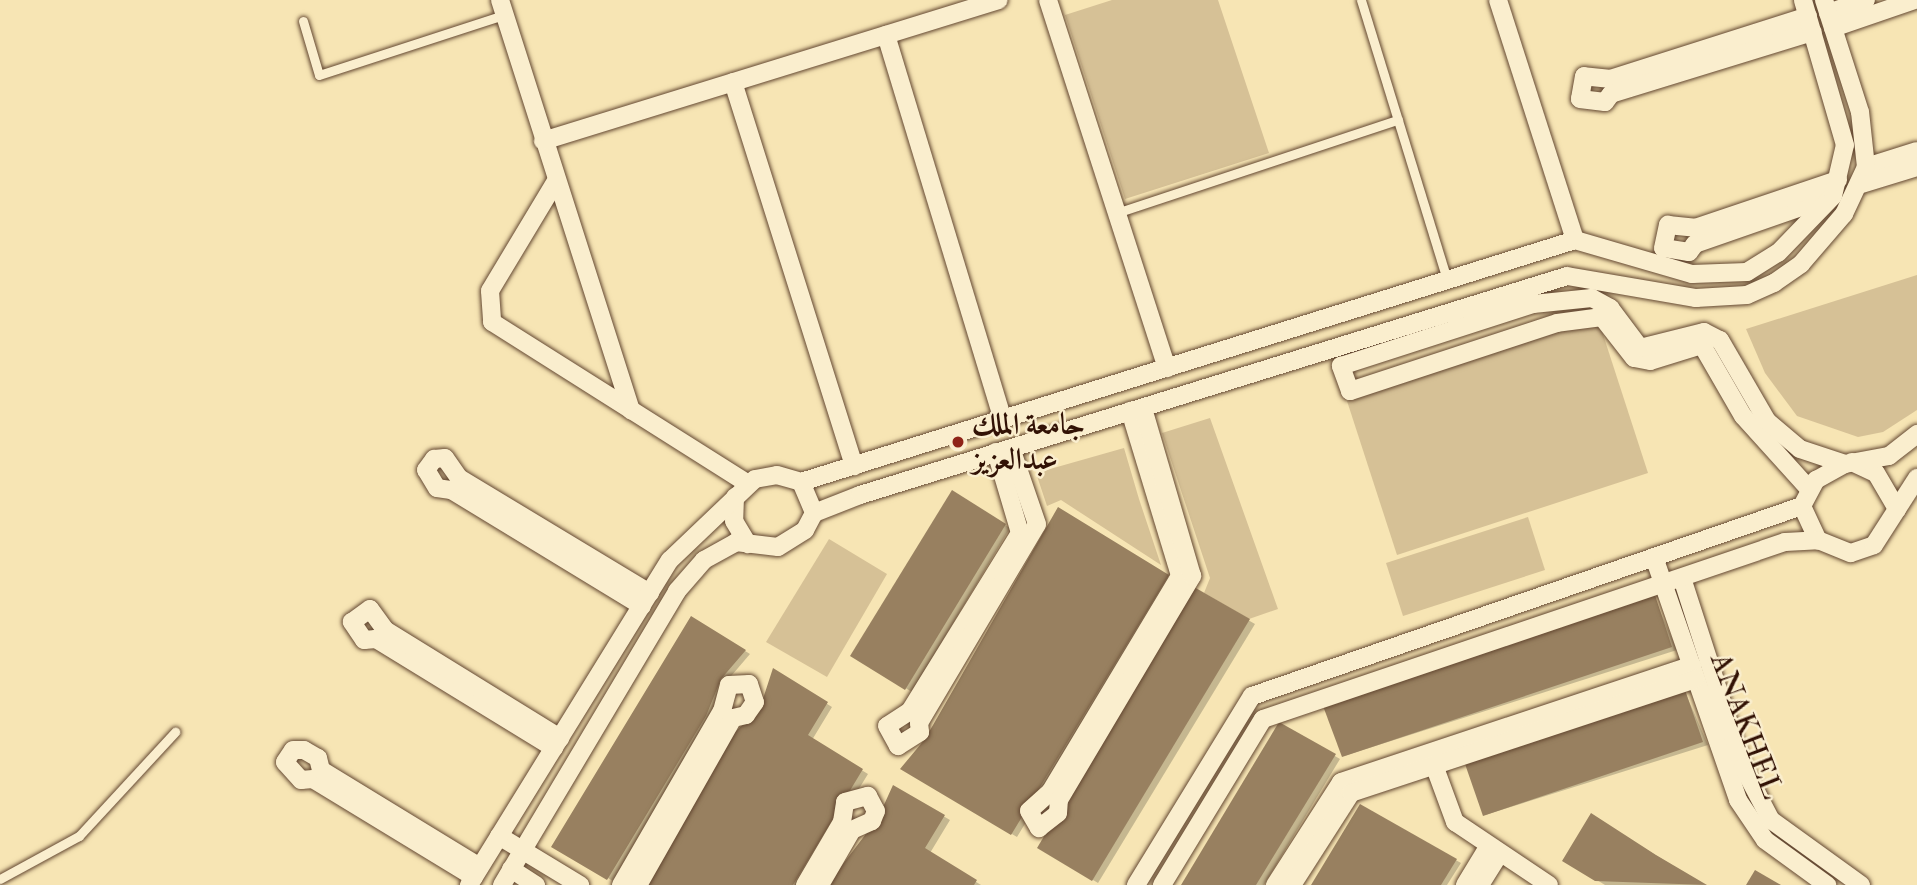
<!DOCTYPE html>
<meta charset="utf-8">
<style>
body{margin:0}
#map{position:relative;width:1917px;height:885px;overflow:hidden;background:#f7e5b4;font-family:"IM FELL Double Pica",Amiri,serif}
div>[style]{position:absolute}
.green>*{inset:0;background:#d6c196}
.shadow>*{inset:0;background:#0003}
.building>*{inset:0;background:#988060}
.roads{filter:drop-shadow(0 0 2px #634731) drop-shadow(0 0 2px #634731)}
.service>*{height:9px;margin:-4.5px;padding:0 4.5px;transform-origin:4.5px;border-radius:4.5px;background:#faeece}
.minor>*{height:18px;margin:-9px;padding:0 9px;transform-origin:9px;border-radius:9px;background:#faeece}
.dots>*{width:19px;height:19px;translate:-50% -50%;box-sizing:border-box;border:4px solid #faeece;border-radius:50%}
span{translate:-50% -50%;white-space:nowrap;text-align:center;line-height:1.15;-webkit-text-stroke:5px #faeece;paint-order:stroke}
.poi-label{font-size:30px;color:#321205;font-weight:700}
.left{translate:0 -50%;text-align:left}
.street-label{font-size:30px;color:#321205}
</style>
<div id="map">
<div class="green">
<i style="clip-path:polygon(1112px 0,1218px 0,1269px 153px,1125px 199px,1065px 15px)"></i>
<i style="clip-path:polygon(1917px 275px,1917px 410px,1883px 432px,1858px 437px,1797px 416px,1765px 373px,1746px 329px)"></i>
<i style="clip-path:polygon(1598px 319px,1648px 473px,1397px 555px,1347px 401px)"></i>
<i style="clip-path:polygon(1210px 418px,1278px 609px,1249px 619px,1204px 593px,1210px 578px,1162px 433px)"></i>
<i style="clip-path:polygon(1124px 448px,1139px 499px,1161px 565px,1061px 500px,1047px 506px,1036px 473px)"></i>
<i style="clip-path:polygon(1528px 517px,1545px 570px,1403px 616px,1386px 563px)"></i>
<i style="clip-path:polygon(829px 539px,887px 574px,827px 677px,766px 642px)"></i>
</div>
<div class="shadow">
<i style="clip-path:polygon(952px 492px,1010px 528px,912px 692px,853px 656px)"></i>
<i style="clip-path:polygon(1059px 509px,1173px 580px,1017px 837px,902px 769px,927px 740px)"></i>
<i style="clip-path:polygon(1194px 589px,1255px 624px,1098px 883px,1039px 847px)"></i>
<i style="clip-path:polygon(1654px 597px,1677px 650px,1344px 756px)"></i>
<i style="clip-path:polygon(692px 618px,750px 654px,726px 682px,711px 719px,613px 881px,553px 846px)"></i>
<i style="clip-path:polygon(774px 671px,832px 707px,812px 740px,868px 774px,800px 885px,644px 885px,761px 709px)"></i>
<i style="clip-path:polygon(1685px 692px,1708px 745px,1485px 815px)"></i>
<i style="clip-path:polygon(1280px 724px,1340px 759px,1264px 885px,1183px 885px)"></i>
<i style="clip-path:polygon(894px 787px,950px 820px,930px 853px,981px 885px,829px 885px,880px 819px)"></i>
<i style="clip-path:polygon(1360px 806px,1461px 863px,1447px 885px,1315px 885px)"></i>
<i style="clip-path:polygon(1592px 816px,1704px 885px,1605px 885px,1565px 860px)"></i>
</div>
<div class="building">
<i style="clip-path:polygon(952px 490px,1006px 524px,905px 690px,850px 656px)"></i>
<i style="clip-path:polygon(1058px 507px,1169px 575px,1011px 835px,900px 769px,925px 739px)"></i>
<i style="clip-path:polygon(1194px 587px,1250px 619px,1092px 881px,1037px 848px)"></i>
<i style="clip-path:polygon(1655px 595px,1672px 647px,1342px 757px,1323px 706px)"></i>
<i style="clip-path:polygon(691px 616px,746px 650px,721px 679px,706px 716px,607px 880px,551px 847px)"></i>
<i style="clip-path:polygon(773px 668px,828px 702px,808px 735px,863px 769px,793px 885px,642px 885px,733px 734px,760px 708px)"></i>
<i style="clip-path:polygon(1685px 690px,1703px 742px,1483px 816px,1465px 764px)"></i>
<i style="clip-path:polygon(1279px 722px,1336px 754px,1256px 885px,1181px 885px)"></i>
<i style="clip-path:polygon(893px 785px,945px 815px,925px 848px,977px 880px,974px 885px,827px 885px,878px 818px)"></i>
<i style="clip-path:polygon(1360px 804px,1457px 859px,1441px 885px,1311px 885px)"></i>
<i style="clip-path:polygon(1591px 813px,1656px 855px,1707px 885px,1595px 881px,1562px 861px)"></i>
<i style="clip-path:polygon(1755px 870px,1781px 885px,1746px 885px)"></i>
</div>
<div class="roads">
<div class="service">
<i style="left:1361px;top:0;width:293px;rotate:72.9deg"></i>
<i style="left:303px;top:21px;width:56px;rotate:73.5deg"></i>
<i style="left:319px;top:75px;width:194px;rotate:-18deg"></i>
<i style="left:1116px;top:213px;width:297px;rotate:-18.3deg"></i>
<i style="left:0;top:879px;width:90px;rotate:-28.6deg"></i>
<i style="left:79px;top:836px;width:142px;rotate:-47.3deg"></i>
</div>
<div class="minor">
<i style="left:500px;top:0;width:431px;rotate:72.3deg"></i>
<i style="left:1048px;top:0;width:387px;rotate:72.1deg"></i>
<i style="left:1498px;top:0;width:252px;rotate:72.2deg"></i>
<i style="left:1828px;top:13px;width:40px;rotate:-18.9deg"></i>
<i style="left:1808px;top:16px;width:207px;rotate:162.3deg"></i>
<i style="left:1611px;top:79px;width:27px;rotate:-174deg"></i>
<i style="left:1584px;top:76px;width:23px;rotate:100deg"></i>
<i style="left:1580px;top:99px;width:25px;rotate:7deg"></i>
<i style="left:1605px;top:102px;width:10px;rotate:-53deg"></i>
<i style="left:1611px;top:94px;width:211px;rotate:-17.1deg"></i>
<i style="left:1833px;top:28px;width:87px;rotate:-18.9deg"></i>
<i style="left:886px;top:35px;width:401px;rotate:73.1deg"></i>
<i style="left:733px;top:82px;width:403px;rotate:72.5deg"></i>
<i style="left:543px;top:141px;width:477px;rotate:-17.2deg"></i>
<i style="left:1866px;top:167px;width:53px;rotate:-17.4deg"></i>
<i style="left:556px;top:181px;width:128px;rotate:121deg"></i>
<i style="left:490px;top:291px;width:31px;rotate:86deg"></i>
<i style="left:492px;top:322px;width:303px;rotate:32.3deg"></i>
<i style="left:1862px;top:184px;width:58px;rotate:-17.2deg"></i>
<i style="left:1827px;top:198px;width:140px;rotate:160.8deg"></i>
<i style="left:1695px;top:244px;width:10px;rotate:127deg"></i>
<i style="left:1689px;top:252px;width:26px;rotate:-171deg"></i>
<i style="left:1663px;top:248px;width:24px;rotate:-78deg"></i>
<i style="left:1668px;top:225px;width:27px;rotate:6deg"></i>
<i style="left:1695px;top:228px;width:151px;rotate:-18.6deg"></i>
<i style="left:1130px;top:411px;width:172px;rotate:73.1deg"></i>
<i style="left:1180px;top:576px;width:252px;rotate:121deg"></i>
<i style="left:1050px;top:792px;width:28px;rotate:138deg"></i>
<i style="left:1029px;top:811px;width:20px;rotate:60deg"></i>
<i style="left:1039px;top:828px;width:24px;rotate:-38deg"></i>
<i style="left:1058px;top:813px;width:13px;rotate:-86deg"></i>
<i style="left:1059px;top:800px;width:261px;rotate:-59.3deg"></i>
<i style="left:1192px;top:576px;width:175px;rotate:-106.3deg"></i>
<i style="left:996px;top:452px;width:84px;rotate:73.5deg"></i>
<i style="left:1020px;top:533px;width:209px;rotate:121.7deg"></i>
<i style="left:910px;top:711px;width:27px;rotate:147deg"></i>
<i style="left:887px;top:726px;width:23px;rotate:61deg"></i>
<i style="left:898px;top:746px;width:26px;rotate:-32deg"></i>
<i style="left:920px;top:732px;width:9px;rotate:-96deg"></i>
<i style="left:919px;top:723px;width:231px;rotate:-59.3deg"></i>
<i style="left:1037px;top:524px;width:80px;rotate:-108.9deg"></i>
<i style="left:1852px;top:462px;width:26px;rotate:25deg"></i>
<i style="left:1876px;top:473px;width:42px;rotate:59.7deg"></i>
<i style="left:801px;top:482px;width:34px;rotate:67deg"></i>
<i style="left:1809px;top:489px;width:98px;rotate:-132.1deg"></i>
<i style="left:1743px;top:416px;width:82px;rotate:-120deg"></i>
<i style="left:1702px;top:345px;width:54px;rotate:162.9deg"></i>
<i style="left:1650px;top:361px;width:16px;rotate:-169deg"></i>
<i style="left:1634px;top:358px;width:52px;rotate:-128deg"></i>
<i style="left:1602px;top:317px;width:45px;rotate:172.4deg"></i>
<i style="left:1557px;top:323px;width:218px;rotate:161.8deg"></i>
<i style="left:1350px;top:391px;width:27px;rotate:-110deg"></i>
<i style="left:1341px;top:366px;width:202px;rotate:-17.9deg"></i>
<i style="left:1533px;top:304px;width:59px;rotate:-5.8deg"></i>
<i style="left:1592px;top:298px;width:21px;rotate:29deg"></i>
<i style="left:1610px;top:308px;width:50px;rotate:53.1deg"></i>
<i style="left:1640px;top:348px;width:66px;rotate:-14deg"></i>
<i style="left:1704px;top:332px;width:18px;rotate:27deg"></i>
<i style="left:1720px;top:340px;width:94px;rotate:59.9deg"></i>
<i style="left:1767px;top:421px;width:43px;rotate:40.3deg"></i>
<i style="left:1800px;top:449px;width:47px;rotate:18.4deg"></i>
<i style="left:735px;top:497px;width:24px;rotate:92deg"></i>
<i style="left:734px;top:521px;width:27px;rotate:59deg"></i>
<i style="left:1802px;top:506px;width:38px;rotate:65deg"></i>
<i style="left:1654px;top:557px;width:257px;rotate:70.9deg"></i>
<i style="left:1738px;top:800px;width:48px;rotate:56deg"></i>
<i style="left:1765px;top:840px;width:77px;rotate:36deg"></i>
<i style="left:1682px;top:578px;width:199px;rotate:72.1deg"></i>
<i style="left:1743px;top:767px;width:60px;rotate:62.2deg"></i>
<i style="left:1771px;top:820px;width:111px;rotate:35.8deg"></i>
<i style="left:642px;top:606px;width:223px;rotate:-148.7deg"></i>
<i style="left:451px;top:490px;width:14px;rotate:-172deg"></i>
<i style="left:437px;top:488px;width:21px;rotate:-121deg"></i>
<i style="left:426px;top:470px;width:14px;rotate:-54deg"></i>
<i style="left:434px;top:459px;width:11px;rotate:-5deg"></i>
<i style="left:445px;top:458px;width:24px;rotate:55deg"></i>
<i style="left:459px;top:478px;width:223px;rotate:31.1deg"></i>
<i style="left:554px;top:748px;width:209px;rotate:-148.5deg"></i>
<i style="left:376px;top:639px;width:12px;rotate:175deg"></i>
<i style="left:364px;top:640px;width:22px;rotate:-124deg"></i>
<i style="left:352px;top:622px;width:22px;rotate:-36deg"></i>
<i style="left:370px;top:609px;width:26px;rotate:54deg"></i>
<i style="left:385px;top:630px;width:206px;rotate:31.7deg"></i>
<i style="left:1434px;top:765px;width:61px;rotate:69.8deg"></i>
<i style="left:1455px;top:822px;width:113px;rotate:33.8deg"></i>
<i style="left:499px;top:836px;width:95px;rotate:31.2deg"></i>
<i style="left:511px;top:869px;width:30px;rotate:33deg"></i>
<i style="left:474px;top:877px;width:188px;rotate:-148.7deg"></i>
<i style="left:313px;top:779px;width:12px;rotate:175deg"></i>
<i style="left:301px;top:780px;width:24px;rotate:-132deg"></i>
<i style="left:285px;top:762px;width:14px;rotate:-56deg"></i>
<i style="left:293px;top:750px;width:11px"></i>
<i style="left:304px;top:750px;width:16px;rotate:30deg"></i>
<i style="left:318px;top:758px;width:12px;rotate:76deg"></i>
<i style="left:321px;top:770px;width:186px;rotate:31.4deg"></i>
<i style="left:469px;top:885px;width:382px;rotate:-58.3deg"></i>
<i style="left:670px;top:560px;width:117px;rotate:-43.6deg"></i>
<i style="left:755px;top:479px;width:22px;rotate:-10deg"></i>
<i style="left:777px;top:475px;width:25px;rotate:16deg"></i>
<i style="left:801px;top:482px;width:811px;rotate:-17.36deg"></i>
<i style="left:1575px;top:240px;width:122px;rotate:16.2deg"></i>
<i style="left:1692px;top:274px;width:55px;rotate:-2.1deg"></i>
<i style="left:1747px;top:272px;width:36px;rotate:-32deg"></i>
<i style="left:1778px;top:253px;width:79px;rotate:-46deg"></i>
<i style="left:1833px;top:196px;width:52px;rotate:-76.8deg"></i>
<i style="left:1845px;top:145px;width:151px;rotate:-106.2deg"></i>
<i style="left:502px;top:885px;width:342px;rotate:-59.2deg"></i>
<i style="left:677px;top:591px;width:41px;rotate:-48.9deg"></i>
<i style="left:704px;top:560px;width:37px;rotate:-29deg"></i>
<i style="left:736px;top:542px;width:42px;rotate:6.8deg"></i>
<i style="left:778px;top:547px;width:32px;rotate:-32deg"></i>
<i style="left:805px;top:530px;width:19px;rotate:-62deg"></i>
<i style="left:814px;top:513px;width:49px;rotate:-21.4deg"></i>
<i style="left:860px;top:495px;width:740px;rotate:-17.21deg"></i>
<i style="left:1567px;top:276px;width:131px;rotate:9.7deg"></i>
<i style="left:1696px;top:298px;width:51px;rotate:-3.4deg"></i>
<i style="left:1747px;top:295px;width:30px;rotate:-24deg"></i>
<i style="left:1774px;top:283px;width:33px;rotate:-35deg"></i>
<i style="left:1801px;top:264px;width:66px;rotate:-49.3deg"></i>
<i style="left:1844px;top:214px;width:52px;rotate:-64.9deg"></i>
<i style="left:1866px;top:167px;width:55px;rotate:-96.2deg"></i>
<i style="left:1860px;top:112px;width:118px;rotate:-107.8deg"></i>
<i style="left:621px;top:885px;width:201px;rotate:-59.9deg"></i>
<i style="left:722px;top:711px;width:27px;rotate:-75deg"></i>
<i style="left:729px;top:685px;width:20px;rotate:-3deg"></i>
<i style="left:749px;top:684px;width:19px;rotate:72deg"></i>
<i style="left:755px;top:702px;width:16px;rotate:125deg"></i>
<i style="left:746px;top:715px;width:13px;rotate:167deg"></i>
<i style="left:733px;top:718px;width:192px;rotate:119.6deg"></i>
<i style="left:805px;top:885px;width:73px;rotate:-59.6deg"></i>
<i style="left:842px;top:822px;width:20px;rotate:-81deg"></i>
<i style="left:845px;top:802px;width:24px;rotate:-15deg"></i>
<i style="left:868px;top:796px;width:17px;rotate:62deg"></i>
<i style="left:876px;top:811px;width:11px;rotate:112deg"></i>
<i style="left:872px;top:821px;width:22px;rotate:156deg"></i>
<i style="left:852px;top:830px;width:64px;rotate:120.2deg"></i>
<i style="left:1136px;top:885px;width:222px;rotate:-58.5deg"></i>
<i style="left:1252px;top:696px;width:582px;rotate:-19.06deg"></i>
<i style="left:1802px;top:506px;width:30px;rotate:-62deg"></i>
<i style="left:1816px;top:480px;width:33px;rotate:-29deg"></i>
<i style="left:1845px;top:464px;width:45px;rotate:-10.3deg"></i>
<i style="left:1889px;top:456px;width:36px;rotate:-38deg"></i>
<i style="left:1162px;top:885px;width:194px;rotate:-58.7deg"></i>
<i style="left:1263px;top:719px;width:551px;rotate:-18.73deg"></i>
<i style="left:1785px;top:542px;width:33px;rotate:-3deg"></i>
<i style="left:1818px;top:540px;width:35px;rotate:22deg"></i>
<i style="left:1851px;top:553px;width:24px;rotate:-19deg"></i>
<i style="left:1874px;top:545px;width:80px;rotate:-57.3deg"></i>
<i style="left:1275px;top:885px;width:122px;rotate:-57.3deg"></i>
<i style="left:1341px;top:782px;width:370px;rotate:-18.4deg"></i>
<i style="left:1292px;top:885px;width:109px;rotate:-57.3deg"></i>
<i style="left:1351px;top:793px;width:363px;rotate:-18.3deg"></i>
<i style="left:1465px;top:885px;width:44px;rotate:-58.8deg"></i>
<i style="left:1480px;top:885px;width:36px;rotate:-58deg"></i>
</div>
</div>
<div class="dots">
<i style="left:958px;top:442px;background:#8f2418"></i>
</div>
<div class="poi-label">
<span class="left" style="left:972px;top:442px">جامعة الملك<br>عبدالعزيز</span>
</div>
<div class="street-label">
<span style="left:1746px;top:726px;rotate:69deg">ANAKHEL</span>
</div>
</div>
